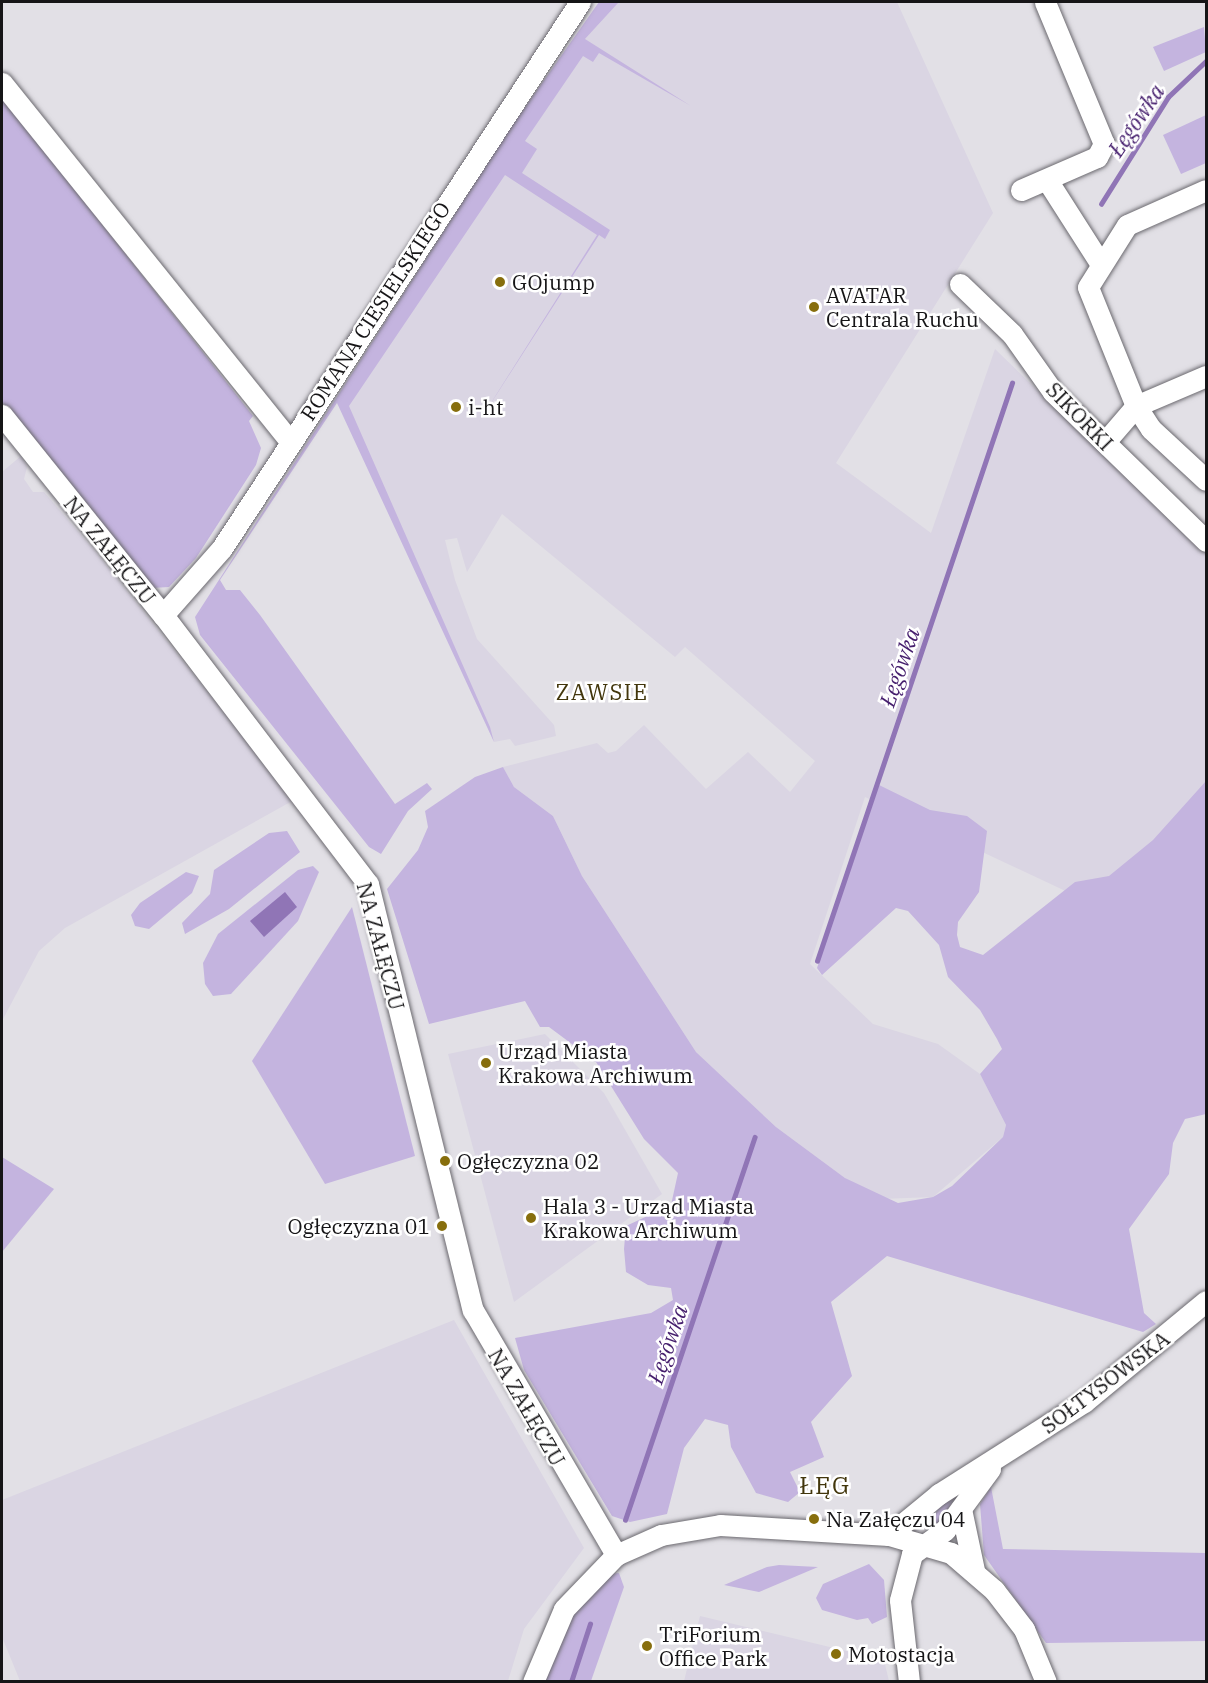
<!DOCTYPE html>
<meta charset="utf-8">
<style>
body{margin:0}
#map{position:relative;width:1208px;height:1683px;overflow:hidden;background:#e2e0e6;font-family:"IBM Plex Serif",serif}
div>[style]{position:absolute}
.built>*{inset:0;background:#dad5e3}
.green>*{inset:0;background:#c4b4df}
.water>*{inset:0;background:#9075b6}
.stream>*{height:4.5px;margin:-2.25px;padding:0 2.25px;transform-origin:2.25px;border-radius:2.25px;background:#9075b6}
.roads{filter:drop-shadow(0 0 2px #6b696f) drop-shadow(0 0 2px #6b696f)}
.minor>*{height:21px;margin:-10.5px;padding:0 10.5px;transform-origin:10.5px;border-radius:10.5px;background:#fff}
.dots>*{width:16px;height:16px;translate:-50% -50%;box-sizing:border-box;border:3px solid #fff;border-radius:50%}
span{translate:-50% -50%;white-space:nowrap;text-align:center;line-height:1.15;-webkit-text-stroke:5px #fff;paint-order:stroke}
.poi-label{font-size:21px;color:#161517}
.left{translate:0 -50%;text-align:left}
.right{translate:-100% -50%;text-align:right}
.street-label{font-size:21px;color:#161517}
.water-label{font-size:22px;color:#451e6d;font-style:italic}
.neighbourhood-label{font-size:22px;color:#42360c;letter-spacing:1.5px}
.quarter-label{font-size:24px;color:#42360c;letter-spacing:1.5px}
.frame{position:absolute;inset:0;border:3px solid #161517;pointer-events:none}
</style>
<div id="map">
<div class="built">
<i style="clip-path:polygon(619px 2px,897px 2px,993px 213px,836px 463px,931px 533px,995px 349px,1206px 554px,1206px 957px,865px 797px,810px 964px,873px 1024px,938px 1044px,980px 1074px,1006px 1125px,1003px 1137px,933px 1197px,881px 1199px,845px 1178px,776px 1127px,696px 1052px,582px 876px,553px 816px,514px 787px,503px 767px,597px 743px,608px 753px,616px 751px,644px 725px,706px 789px,748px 752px,790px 792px,815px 761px,685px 647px,675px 657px,502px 514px,467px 572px,457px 538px,445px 540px,455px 580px,477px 639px,554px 725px,556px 736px,515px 746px,510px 739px,494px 742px,343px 409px,585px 39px)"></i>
<i style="clip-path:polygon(21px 456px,27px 467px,24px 479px,33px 492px,44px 492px,94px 550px,294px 800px,65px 928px,39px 951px,2px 1021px,2px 472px)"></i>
<i style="clip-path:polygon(545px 1034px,604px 1093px,662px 1194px,514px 1302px,448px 1054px)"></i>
<i style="clip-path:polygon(454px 1320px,584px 1548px,524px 1629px,508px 1681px,20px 1681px,2px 1637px,2px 1500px)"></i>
<i style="clip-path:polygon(700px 1616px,884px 1660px,889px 1681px,684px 1681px)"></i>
</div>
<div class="green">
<i style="clip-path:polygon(599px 2px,619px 2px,585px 39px,691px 106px,599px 53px,593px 62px,583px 56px,525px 141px,537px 149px,522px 173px,610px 230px,605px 239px,599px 235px,477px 425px,597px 235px,505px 175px,349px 406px,490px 727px,494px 742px,337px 403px,220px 580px,226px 590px,240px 590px,260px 615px,395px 804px,427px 783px,432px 789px,408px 811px,381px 854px,369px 847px,200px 635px,195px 617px,509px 130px)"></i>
<i style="clip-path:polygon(1204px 27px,1206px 52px,1164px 71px,1153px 47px)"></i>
<i style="clip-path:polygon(2px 97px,253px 416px,249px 421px,261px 448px,256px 465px,196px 558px,169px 587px,152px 588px,2px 402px)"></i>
<i style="clip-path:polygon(1206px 115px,1206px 163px,1181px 174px,1163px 135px)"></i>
<i style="clip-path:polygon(503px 767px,514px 787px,553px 816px,582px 876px,696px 1052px,776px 1127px,845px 1178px,898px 1203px,933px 1197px,952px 1186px,1003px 1137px,1006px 1125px,980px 1074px,1002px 1049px,997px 1039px,980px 1010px,948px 977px,939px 945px,908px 911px,896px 908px,822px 975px,817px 968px,879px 785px,930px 810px,967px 816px,987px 831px,979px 892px,958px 922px,957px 935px,960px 947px,983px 955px,1075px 882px,1109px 876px,1153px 840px,1206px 781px,1206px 1114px,1185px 1119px,1173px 1143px,1169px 1174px,1129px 1229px,1144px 1313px,1156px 1324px,1143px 1332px,887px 1256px,831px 1302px,852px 1376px,811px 1422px,824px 1457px,790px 1472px,800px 1492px,788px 1502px,756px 1493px,731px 1447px,728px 1425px,705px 1419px,684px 1448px,667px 1514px,630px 1522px,612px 1516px,524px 1370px,515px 1338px,651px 1313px,673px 1300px,671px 1288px,648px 1285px,626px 1272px,624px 1249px,626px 1226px,671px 1205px,678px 1173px,644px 1139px,596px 1062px,549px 1027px,540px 1027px,525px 1001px,429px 1024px,387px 889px,418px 850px,428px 827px,425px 811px,475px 777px)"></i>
<i style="clip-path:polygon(287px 831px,300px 852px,229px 909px,185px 934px,182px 923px,210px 894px,214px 870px,269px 833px)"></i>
<i style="clip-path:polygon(313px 866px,319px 872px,298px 921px,231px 994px,213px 996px,205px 984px,203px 963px,218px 934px,298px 870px)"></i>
<i style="clip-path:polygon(186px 872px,199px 876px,192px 893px,149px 929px,135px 926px,131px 915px,140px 903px)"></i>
<i style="clip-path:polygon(352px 907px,415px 1156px,325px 1184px,252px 1061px)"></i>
<i style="clip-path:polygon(2px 1157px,54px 1189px,2px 1252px)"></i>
<i style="clip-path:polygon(991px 1487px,1003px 1549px,1206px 1553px,1206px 1641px,1046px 1643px,984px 1555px,980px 1504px)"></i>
<i style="clip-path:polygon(958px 1492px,941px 1522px,931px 1528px,939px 1503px)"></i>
<i style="clip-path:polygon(869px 1564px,884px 1580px,887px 1617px,872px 1624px,868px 1618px,857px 1620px,822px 1610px,816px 1598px,823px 1584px)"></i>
<i style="clip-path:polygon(767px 1567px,779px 1565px,818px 1567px,759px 1592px,724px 1585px)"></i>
<i style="clip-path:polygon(619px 1573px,624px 1587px,591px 1681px,542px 1682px,570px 1615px,609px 1574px)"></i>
</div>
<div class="water">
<i style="clip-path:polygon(285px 892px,297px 907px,264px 937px,250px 921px)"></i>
</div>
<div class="stream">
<i style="left:1101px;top:204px;width:126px;rotate:-57.9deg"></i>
<i style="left:1168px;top:97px;width:52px;rotate:-43.5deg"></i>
<i style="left:817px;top:961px;width:610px;rotate:-71.36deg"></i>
<i style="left:625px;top:1520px;width:404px;rotate:-71.3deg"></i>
<i style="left:571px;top:1682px;width:61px;rotate:-71.9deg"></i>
</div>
<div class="roads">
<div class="minor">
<i style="left:2px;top:83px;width:461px;rotate:51.2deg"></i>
<i style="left:1047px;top:180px;width:98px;rotate:57.4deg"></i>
<i style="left:1021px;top:190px;width:83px;rotate:-23.5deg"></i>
<i style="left:1097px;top:157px;width:15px;rotate:-62deg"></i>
<i style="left:1104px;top:144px;width:154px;rotate:-112.6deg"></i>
<i style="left:960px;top:284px;width:72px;rotate:43.9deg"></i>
<i style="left:1012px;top:334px;width:71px;rotate:54.7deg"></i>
<i style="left:1053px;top:392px;width:214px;rotate:44.2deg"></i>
<i style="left:1206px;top:376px;width:76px;rotate:156.8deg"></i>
<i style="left:1136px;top:406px;width:27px;rotate:57deg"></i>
<i style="left:1151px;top:429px;width:75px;rotate:42.8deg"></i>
<i style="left:2px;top:415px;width:257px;rotate:51.2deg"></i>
<i style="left:163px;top:615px;width:338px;rotate:52.7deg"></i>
<i style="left:368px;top:884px;width:439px;rotate:76.2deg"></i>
<i style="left:473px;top:1310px;width:284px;rotate:59.7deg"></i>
<i style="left:1105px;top:442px;width:48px;rotate:-49.3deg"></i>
<i style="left:1136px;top:406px;width:128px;rotate:-112deg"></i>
<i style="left:1088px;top:287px;width:73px;rotate:-57.8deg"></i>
<i style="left:1127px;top:225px;width:86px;rotate:-23.9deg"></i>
<i style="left:163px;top:615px;width:89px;rotate:-48.6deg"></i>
<i style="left:222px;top:548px;width:653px;rotate:-56.75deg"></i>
<i style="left:961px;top:1509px;width:62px;rotate:78deg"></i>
<i style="left:889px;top:1535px;width:65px;rotate:-39.4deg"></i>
<i style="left:939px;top:1494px;width:172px;rotate:-32.4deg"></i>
<i style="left:1084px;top:1402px;width:158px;rotate:-39.6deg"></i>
<i style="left:533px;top:1682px;width:79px;rotate:-67deg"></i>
<i style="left:564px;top:1609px;width:75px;rotate:-46.1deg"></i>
<i style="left:616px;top:1555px;width:49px;rotate:-24deg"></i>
<i style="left:661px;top:1535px;width:60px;rotate:-9.6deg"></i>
<i style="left:720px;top:1525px;width:169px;rotate:3.4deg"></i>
<i style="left:889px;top:1535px;width:65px;rotate:16.2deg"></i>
<i style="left:951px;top:1553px;width:57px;rotate:40.7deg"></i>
<i style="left:994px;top:1590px;width:49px;rotate:52.4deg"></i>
<i style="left:1024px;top:1629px;width:57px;rotate:67.5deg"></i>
<i style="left:909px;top:1682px;width:82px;rotate:-96.3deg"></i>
<i style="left:900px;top:1600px;width:48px;rotate:-75.4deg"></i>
<i style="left:912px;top:1554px;width:41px;rotate:-36deg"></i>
<i style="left:945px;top:1530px;width:76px;rotate:-53.6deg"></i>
</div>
</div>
<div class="dots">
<i style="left:500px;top:282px;background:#876e0d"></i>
<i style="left:814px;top:307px;background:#876e0d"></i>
<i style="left:456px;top:407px;background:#876e0d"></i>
<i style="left:486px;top:1063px;background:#876e0d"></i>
<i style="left:445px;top:1161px;background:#876e0d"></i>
<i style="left:531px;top:1218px;background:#876e0d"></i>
<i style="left:442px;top:1226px;background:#876e0d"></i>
<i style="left:814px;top:1519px;background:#876e0d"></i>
<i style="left:647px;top:1646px;background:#876e0d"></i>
<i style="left:836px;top:1654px;background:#876e0d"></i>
</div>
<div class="poi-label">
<span class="left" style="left:512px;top:282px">GOjump</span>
<span class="left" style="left:826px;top:307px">AVATAR<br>Centrala Ruchu</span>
<span class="left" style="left:468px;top:407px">i-ht</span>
<span class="left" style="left:498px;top:1063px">Urząd Miasta<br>Krakowa Archiwum</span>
<span class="left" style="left:457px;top:1161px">Ogłęczyzna 02</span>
<span class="left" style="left:543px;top:1218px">Hala 3 - Urząd Miasta<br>Krakowa Archiwum</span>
<span class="right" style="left:430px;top:1226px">Ogłęczyzna 01</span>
<span class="left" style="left:826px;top:1519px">Na Załęczu 04</span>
<span class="left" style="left:659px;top:1646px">TriForium<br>Office Park</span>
<span class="left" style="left:848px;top:1654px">Motostacja</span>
</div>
<div class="street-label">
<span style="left:375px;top:311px;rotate:-57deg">ROMANA CIESIELSKIEGO</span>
<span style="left:1080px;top:416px;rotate:46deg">SIKORKI</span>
<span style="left:110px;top:550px;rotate:51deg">NA ZAŁĘCZU</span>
<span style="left:381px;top:946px;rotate:75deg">NA ZAŁĘCZU</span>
<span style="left:1105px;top:1382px;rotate:-37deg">SOŁTYSOWSKA</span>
<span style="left:527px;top:1407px;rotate:60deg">NA ZAŁĘCZU</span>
</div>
<div class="water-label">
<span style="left:1136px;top:120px;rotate:-56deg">Łęgówka</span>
<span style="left:899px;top:667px;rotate:-71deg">Łęgówka</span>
<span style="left:667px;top:1344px;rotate:-71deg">Łęgówka</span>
</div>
<div class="neighbourhood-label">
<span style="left:602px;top:692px">ZAWSIE</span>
</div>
<div class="quarter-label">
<span style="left:825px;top:1486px">ŁĘG</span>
</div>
<div class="frame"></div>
</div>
